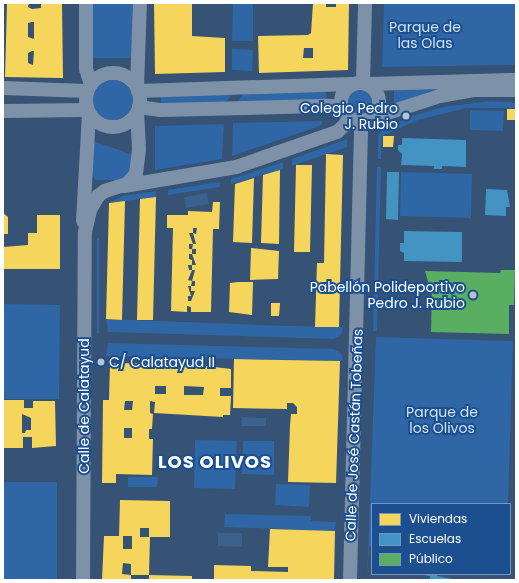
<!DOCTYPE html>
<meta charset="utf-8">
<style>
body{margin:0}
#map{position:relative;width:519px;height:583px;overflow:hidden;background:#365274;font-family:Poppins,sans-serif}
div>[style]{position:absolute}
.green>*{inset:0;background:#2f66a5}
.round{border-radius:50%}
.water>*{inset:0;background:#3b618d}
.homes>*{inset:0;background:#f6d55c}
.schools>*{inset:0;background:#4393c3}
.public>*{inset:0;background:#5aae61}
.minor>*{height:14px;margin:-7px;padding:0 7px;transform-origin:7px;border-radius:7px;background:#7d92a8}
.minor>.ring{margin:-7px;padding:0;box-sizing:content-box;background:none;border:14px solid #7d92a8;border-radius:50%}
.dots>*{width:11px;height:11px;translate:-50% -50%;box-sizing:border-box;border:2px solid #1b4f8f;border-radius:50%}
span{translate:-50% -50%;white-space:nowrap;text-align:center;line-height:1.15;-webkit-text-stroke:4px #1b4f8f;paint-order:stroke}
.park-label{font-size:14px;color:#cfe3fa}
.poi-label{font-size:14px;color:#fff}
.right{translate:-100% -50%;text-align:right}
.left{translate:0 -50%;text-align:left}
.street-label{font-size:14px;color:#fff}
.district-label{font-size:18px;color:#fff;font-weight:700;letter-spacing:1px}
.frame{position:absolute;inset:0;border:4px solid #fff;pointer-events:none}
.legend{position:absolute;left:371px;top:503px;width:140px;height:72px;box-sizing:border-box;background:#1b4f8f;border:1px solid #7695bc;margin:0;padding:5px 7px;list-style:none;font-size:12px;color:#fff}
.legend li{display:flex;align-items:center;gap:8px;height:20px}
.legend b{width:20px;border:1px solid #7695bc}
</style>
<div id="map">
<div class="green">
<i style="clip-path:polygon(93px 3px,133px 3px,132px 58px,93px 58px)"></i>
<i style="clip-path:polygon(384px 3px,516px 3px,516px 65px,382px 67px)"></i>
<i style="clip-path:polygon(233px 4px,253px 4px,253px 41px,232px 41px)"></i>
<i style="clip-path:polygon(232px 49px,253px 50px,252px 71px,232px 70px)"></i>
<i class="round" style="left:93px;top:80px;width:40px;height:40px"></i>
<i style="clip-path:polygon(516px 83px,394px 107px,394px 85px)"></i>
<i style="clip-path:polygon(326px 89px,326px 103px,234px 105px,246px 91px)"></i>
<i class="round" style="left:347px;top:89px;width:26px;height:26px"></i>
<i style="clip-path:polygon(161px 92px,232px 95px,223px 105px,161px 106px)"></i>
<i style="clip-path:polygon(491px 101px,512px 102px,516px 104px,516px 108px,466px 108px,418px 120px,382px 136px,381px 159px,378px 159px,378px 135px,384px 129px,412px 116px,443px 107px)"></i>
<i style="clip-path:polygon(470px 110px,504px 111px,503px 131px,470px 130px)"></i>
<i style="clip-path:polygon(322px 121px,322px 125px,232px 156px,233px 123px)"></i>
<i style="clip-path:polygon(224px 124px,222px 159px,155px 170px,155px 126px)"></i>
<i style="clip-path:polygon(347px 139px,347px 147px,292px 166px,292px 159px)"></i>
<i style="clip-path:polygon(93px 141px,133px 155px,132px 173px,123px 180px,95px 180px,92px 174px)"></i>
<i style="clip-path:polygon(283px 162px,283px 169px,231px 184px,231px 179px)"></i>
<i style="clip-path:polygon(377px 167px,381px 167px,377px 331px,373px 331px)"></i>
<i style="clip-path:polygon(401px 172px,472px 174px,471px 218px,400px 216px)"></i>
<i style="clip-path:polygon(220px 182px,220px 187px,168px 195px,168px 190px)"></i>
<i style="clip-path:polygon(156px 191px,156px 197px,109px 203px,123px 196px)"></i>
<i style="clip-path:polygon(97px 238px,99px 238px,99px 333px,97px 333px)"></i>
<i style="clip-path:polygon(3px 304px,60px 305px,59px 399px,3px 399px)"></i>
<i style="clip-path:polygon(106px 319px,289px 326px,343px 327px,341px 335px,334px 339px,108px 332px)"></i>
<i style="clip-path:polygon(376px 337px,513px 341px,508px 504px,372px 504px,372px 546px,369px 547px,367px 580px)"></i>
<i style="clip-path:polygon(108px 343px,334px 349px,341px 353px,343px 361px,106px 356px)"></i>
<i style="clip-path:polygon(195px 440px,237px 441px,235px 489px,194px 488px)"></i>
<i style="clip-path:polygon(243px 441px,274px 441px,274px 475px,242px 474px)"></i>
<i style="clip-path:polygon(128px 477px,158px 477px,157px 487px,128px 487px)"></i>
<i style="clip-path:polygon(3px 482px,57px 482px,57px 580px,3px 580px)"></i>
<i style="clip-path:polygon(276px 484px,310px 485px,309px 507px,275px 505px)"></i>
<i style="clip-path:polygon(225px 514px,311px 516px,311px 521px,336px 522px,335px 531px,224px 527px)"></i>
</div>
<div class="water">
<i style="clip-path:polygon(207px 193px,209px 204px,186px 208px,184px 197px)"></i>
<i style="clip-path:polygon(242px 417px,266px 418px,266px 426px,241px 426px)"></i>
<i style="clip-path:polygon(218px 533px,242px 533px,242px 547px,218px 546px)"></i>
</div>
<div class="homes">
<i style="clip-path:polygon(evenodd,7px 3px,29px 3px,28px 7px,32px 9px,41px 8px,41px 3px,62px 3px,63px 78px,5px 77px,7px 3px,32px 22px,34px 22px,34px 39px,28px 37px,28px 23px,32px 22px,7px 3px,32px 51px,34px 51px,33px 65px,28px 63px,28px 53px,32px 51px)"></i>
<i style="clip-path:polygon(154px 3px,192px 3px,192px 36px,225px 38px,225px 72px,155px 74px)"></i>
<i style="clip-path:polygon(evenodd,313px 3px,326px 3px,326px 7px,336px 7px,336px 3px,349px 3px,348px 70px,259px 73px,258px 36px,308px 35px,311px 33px,313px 3px,304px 48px,313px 48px,313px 58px,303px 58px,304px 48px)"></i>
<i style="clip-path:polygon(507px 109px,516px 109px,516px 120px,507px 120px)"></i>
<i style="clip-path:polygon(383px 136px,394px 136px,393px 147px,383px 147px)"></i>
<i style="clip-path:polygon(326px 154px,343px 155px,339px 327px,315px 327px,317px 263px,324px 263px)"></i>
<i style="clip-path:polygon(296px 165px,312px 165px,310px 252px,294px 252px)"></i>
<i style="clip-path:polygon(280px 170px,279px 244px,261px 243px,263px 175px)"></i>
<i style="clip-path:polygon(254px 178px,252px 243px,233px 242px,235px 184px)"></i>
<i style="clip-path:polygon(156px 197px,153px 320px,137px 320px,140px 199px)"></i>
<i style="clip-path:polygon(125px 201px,122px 320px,106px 319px,109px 203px)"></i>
<i style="clip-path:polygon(evenodd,213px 202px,220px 202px,219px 229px,213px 229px,211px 312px,191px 312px,191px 307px,187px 306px,187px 312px,171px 311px,173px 228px,167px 228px,167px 215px,188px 215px,188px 211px,212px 212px,213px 202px,193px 228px,197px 228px,196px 234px,193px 233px,196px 244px,193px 244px,192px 249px,196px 249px,196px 254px,192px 254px,196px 265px,192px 265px,192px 260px,189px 259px,189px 254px,192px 254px,192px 249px,189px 249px,189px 244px,193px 244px,189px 233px,193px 233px,193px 228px,213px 202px,188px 265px,192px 265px,192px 270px,195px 270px,192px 281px,195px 281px,195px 286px,191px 286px,192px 281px,188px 280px,192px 270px,189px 270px,188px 265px,213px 202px,188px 286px,191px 286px,191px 291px,195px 291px,191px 301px,188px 301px,188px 296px,191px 296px,188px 286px)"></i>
<i style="clip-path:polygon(3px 213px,8px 217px,8px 234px,3px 234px)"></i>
<i style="clip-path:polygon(37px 215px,60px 215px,60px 269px,3px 269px,3px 247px,28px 245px,28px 233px,37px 233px)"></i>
<i style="clip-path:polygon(251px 248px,279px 251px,278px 279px,250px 280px)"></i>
<i style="clip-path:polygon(238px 282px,253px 282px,252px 315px,229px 312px,230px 283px)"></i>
<i style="clip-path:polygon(271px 303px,280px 303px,279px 316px,271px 316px)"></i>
<i style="clip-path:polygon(234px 359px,340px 361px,336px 483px,288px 482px,290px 425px,291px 414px,297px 414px,297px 407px,293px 403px,287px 403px,287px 409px,233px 408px)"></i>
<i style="clip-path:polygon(evenodd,110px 363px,194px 364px,194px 368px,206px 368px,206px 366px,231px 369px,231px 388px,220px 388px,220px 396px,231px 396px,230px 415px,223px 415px,223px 417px,154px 413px,155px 402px,150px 401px,150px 413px,153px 414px,152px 429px,149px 429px,149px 439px,153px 439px,152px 475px,116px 474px,116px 483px,102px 483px,103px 400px,109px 400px,110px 363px,155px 386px,166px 386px,166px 394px,155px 394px,155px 386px,110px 363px,184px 386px,204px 387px,203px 395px,184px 395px,184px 386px,110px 363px,125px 401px,133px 401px,132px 410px,124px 410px,125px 401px,110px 363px,124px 428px,132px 428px,132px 438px,124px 438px,124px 428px)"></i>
<i style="clip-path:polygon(evenodd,3px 400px,24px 400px,24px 408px,33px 408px,33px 401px,55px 401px,56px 446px,32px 448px,32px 437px,23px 437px,23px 448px,3px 448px,3px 400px,22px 414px,31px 418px,31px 430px,26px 430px,25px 433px,22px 433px,22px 414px)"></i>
<i style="clip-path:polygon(evenodd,120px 500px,170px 501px,170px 537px,150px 537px,149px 575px,131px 575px,131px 564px,123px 563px,122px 574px,131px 575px,131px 580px,102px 580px,104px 536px,119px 536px,120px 500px,140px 528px,149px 528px,149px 537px,140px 537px,140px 528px,120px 500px,123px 536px,132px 536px,132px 549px,123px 549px,123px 536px)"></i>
<i style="clip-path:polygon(270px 529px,335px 531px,334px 580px,214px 580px,214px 565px,251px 566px,251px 571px,288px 572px,288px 567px,268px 567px)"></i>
<i style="clip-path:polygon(149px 575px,192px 576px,192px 580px,149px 580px)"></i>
</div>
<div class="schools">
<i style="clip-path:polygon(402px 138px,466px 140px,466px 167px,442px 166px,442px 169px,434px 169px,434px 166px,401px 165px,402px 154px,398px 150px,398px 145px,402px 145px)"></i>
<i style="clip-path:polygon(387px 172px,399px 172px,398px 220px,386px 219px)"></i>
<i style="clip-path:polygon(486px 189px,507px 190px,510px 207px,506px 207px,506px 216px,485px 215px)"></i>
<i style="clip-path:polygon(404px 231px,462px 232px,462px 262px,404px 261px,404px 253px,400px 251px,400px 243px,404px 243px)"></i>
<i style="clip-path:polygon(417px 574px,438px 574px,437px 576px,458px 580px,430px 580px,430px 576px)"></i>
</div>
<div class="public">
<i style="clip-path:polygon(501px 270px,515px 270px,514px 305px,509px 305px,509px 334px,431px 332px,432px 285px,429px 285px,425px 271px,500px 273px)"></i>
</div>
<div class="minor">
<i style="left:86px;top:3px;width:66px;rotate:90deg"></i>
<i style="left:86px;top:69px;width:16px;rotate:72deg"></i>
<i class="ring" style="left:86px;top:73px;width:40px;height:40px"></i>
<i style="left:363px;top:82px;width:79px;rotate:-88.5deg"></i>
<i class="ring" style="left:341px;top:83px;width:24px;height:24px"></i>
<i style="left:369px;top:84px;width:147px;rotate:-1.6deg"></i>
<i style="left:137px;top:87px;width:84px;rotate:-88deg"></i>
<i style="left:3px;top:88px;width:84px;rotate:2deg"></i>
<i style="left:138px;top:91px;width:213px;rotate:-1.9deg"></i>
<i style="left:139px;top:107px;width:22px;rotate:8deg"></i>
<i style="left:161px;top:110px;width:169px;rotate:-1.4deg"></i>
<i style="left:330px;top:106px;width:12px;rotate:9deg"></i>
<i style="left:3px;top:111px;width:84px;rotate:-0.7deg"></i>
<i style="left:372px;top:118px;width:71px;rotate:-17.9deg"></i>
<i style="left:440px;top:96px;width:34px;rotate:-10deg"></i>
<i style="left:473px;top:90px;width:43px"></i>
<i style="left:124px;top:186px;width:114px;rotate:-9.6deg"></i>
<i style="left:236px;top:167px;width:107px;rotate:-19.1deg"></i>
<i style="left:337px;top:132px;width:19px;rotate:-43deg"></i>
<i style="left:83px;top:221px;width:107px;rotate:-86.8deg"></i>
<i style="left:83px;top:580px;width:348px;rotate:-89.7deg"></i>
<i style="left:85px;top:232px;width:23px;rotate:-77deg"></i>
<i style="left:90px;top:210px;width:16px;rotate:-60deg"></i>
<i style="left:98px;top:196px;width:9px;rotate:-36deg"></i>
<i style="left:105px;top:191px;width:23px;rotate:-18deg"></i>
<i style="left:127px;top:184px;width:13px;rotate:-48deg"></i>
<i style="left:136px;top:174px;width:25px;rotate:-83deg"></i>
<i style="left:139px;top:149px;width:36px;rotate:-93deg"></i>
<i style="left:350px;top:580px;width:458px;rotate:-88.6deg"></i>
</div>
<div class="dots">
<i style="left:406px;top:116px;background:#b9c2ce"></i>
<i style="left:473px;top:295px;background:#b9c2ce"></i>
<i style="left:101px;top:362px;background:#b9c2ce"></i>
</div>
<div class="park-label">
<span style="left:425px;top:35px">Parque de<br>las Olas</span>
<span style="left:442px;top:420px">Parque de<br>los Olivos</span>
</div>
<div class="poi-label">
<span class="right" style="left:398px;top:116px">Colegio Pedro<br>J. Rubio</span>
<span class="right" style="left:465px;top:295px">Pabellón Polideportivo<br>Pedro J. Rubio</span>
<span class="left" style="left:109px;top:362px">C/ Calatayud II</span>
</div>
<div class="street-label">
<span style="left:84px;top:406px;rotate:-90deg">Calle de Calatayud</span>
<span style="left:354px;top:435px;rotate:-88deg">Calle de José Castán Tobeñas</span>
</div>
<div class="district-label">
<span style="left:215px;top:462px">LOS OLIVOS</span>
</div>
<div class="frame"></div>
<ul class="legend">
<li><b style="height:11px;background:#f6d55c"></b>Viviendas</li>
<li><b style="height:11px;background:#4393c3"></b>Escuelas</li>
<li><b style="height:11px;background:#5aae61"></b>Público</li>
</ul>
</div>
